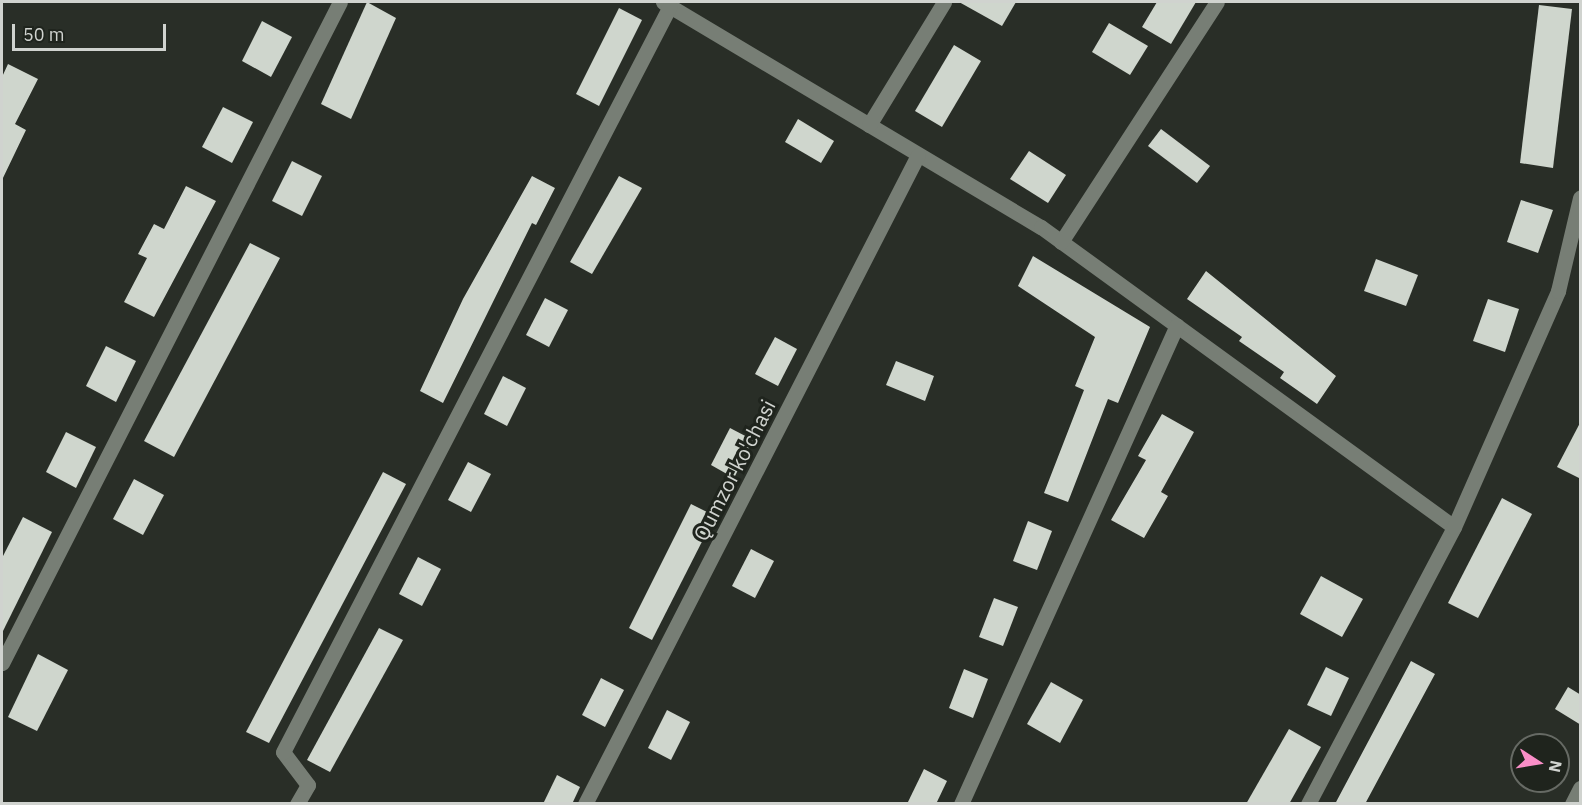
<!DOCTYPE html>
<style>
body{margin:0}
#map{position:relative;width:1582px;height:805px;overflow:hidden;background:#292e27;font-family:"IBM Plex Sans",sans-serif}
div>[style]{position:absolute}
.building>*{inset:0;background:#cfd6cd}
.street>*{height:15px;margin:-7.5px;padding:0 7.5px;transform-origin:7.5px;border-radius:7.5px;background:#777e75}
span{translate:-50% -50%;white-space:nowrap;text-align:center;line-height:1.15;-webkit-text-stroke:6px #1f241d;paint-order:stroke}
.street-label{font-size:21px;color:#d0d3cf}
.frame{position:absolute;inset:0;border:3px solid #d0d3cf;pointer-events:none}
.north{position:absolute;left:1510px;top:733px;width:60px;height:60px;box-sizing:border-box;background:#1f241d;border:2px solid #666a64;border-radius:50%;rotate:102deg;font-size:16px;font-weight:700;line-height:24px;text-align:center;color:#d0d3cf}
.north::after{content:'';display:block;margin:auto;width:21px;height:27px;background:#fa8fc8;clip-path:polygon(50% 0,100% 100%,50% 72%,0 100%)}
.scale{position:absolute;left:12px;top:24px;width:154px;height:27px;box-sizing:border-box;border:3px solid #d0d3cf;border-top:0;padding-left:8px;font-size:18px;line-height:21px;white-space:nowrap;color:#d0d3cf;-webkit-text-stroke:4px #1f241d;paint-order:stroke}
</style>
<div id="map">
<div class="building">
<i style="clip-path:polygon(367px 2px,396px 18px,351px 119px,321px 104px)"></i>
<i style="clip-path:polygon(959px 2px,1016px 2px,1002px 26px)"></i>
<i style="clip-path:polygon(1157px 2px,1196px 2px,1171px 44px,1142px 27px)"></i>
<i style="clip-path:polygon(1539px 5px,1572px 9px,1553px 168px,1520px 163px)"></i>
<i style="clip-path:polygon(619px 8px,642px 20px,599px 106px,576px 94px)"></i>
<i style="clip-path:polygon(262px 21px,292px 37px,271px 77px,242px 61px)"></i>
<i style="clip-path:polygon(1109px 23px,1148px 46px,1130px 75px,1092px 52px)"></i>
<i style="clip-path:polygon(954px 45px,981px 61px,942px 127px,915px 111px)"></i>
<i style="clip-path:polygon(8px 64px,38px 79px,15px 124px,26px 130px,2px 180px,2px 77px)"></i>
<i style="clip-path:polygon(223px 107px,253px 122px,232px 163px,202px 147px)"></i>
<i style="clip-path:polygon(798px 119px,834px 141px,821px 163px,785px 142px)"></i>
<i style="clip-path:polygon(1161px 129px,1210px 166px,1197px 183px,1148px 146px)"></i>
<i style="clip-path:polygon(1029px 151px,1066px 175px,1048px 203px,1010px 179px)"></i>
<i style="clip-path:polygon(292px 161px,322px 176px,302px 216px,272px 201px)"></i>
<i style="clip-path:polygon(532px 176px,555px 188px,536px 225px,532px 223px,443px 403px,420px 391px,463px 299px)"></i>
<i style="clip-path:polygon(619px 176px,642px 188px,592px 274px,570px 262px)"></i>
<i style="clip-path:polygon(186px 186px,216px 201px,154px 317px,124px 302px,147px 258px,138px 254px,154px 224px,164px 229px)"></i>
<i style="clip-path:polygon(1521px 200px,1553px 210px,1538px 253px,1507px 242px)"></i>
<i style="clip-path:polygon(250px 243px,280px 258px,174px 457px,144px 441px)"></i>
<i style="clip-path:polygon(1033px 256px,1150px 327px,1118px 403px,1108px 399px,1068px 502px,1044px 493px,1084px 390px,1075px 386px,1095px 337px,1018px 286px)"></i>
<i style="clip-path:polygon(1376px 259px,1418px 275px,1406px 306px,1364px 291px)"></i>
<i style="clip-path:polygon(1206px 271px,1336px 376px,1317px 404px,1280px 378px,1284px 372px,1239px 341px,1242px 337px,1187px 299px)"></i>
<i style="clip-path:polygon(545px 298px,568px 310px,549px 347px,526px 335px)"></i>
<i style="clip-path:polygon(1488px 299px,1519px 309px,1505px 352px,1473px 341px)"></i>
<i style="clip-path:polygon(775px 337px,797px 349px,778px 386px,755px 374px)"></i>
<i style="clip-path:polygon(106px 346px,136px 361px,116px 402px,86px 386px)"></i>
<i style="clip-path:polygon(896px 361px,934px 376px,925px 401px,886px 385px)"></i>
<i style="clip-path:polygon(503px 376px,526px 388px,507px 426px,484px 414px)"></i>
<i style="clip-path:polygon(1162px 414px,1194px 432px,1161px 492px,1168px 496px,1144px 538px,1111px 520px,1146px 460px,1138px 456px)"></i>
<i style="clip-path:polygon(1581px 421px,1581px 479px,1557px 467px)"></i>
<i style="clip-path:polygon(730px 428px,753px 440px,734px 478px,711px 465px)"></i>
<i style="clip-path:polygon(66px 432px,96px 447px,76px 488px,46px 472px)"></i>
<i style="clip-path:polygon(468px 462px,491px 474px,471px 512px,448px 500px)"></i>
<i style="clip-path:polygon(383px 472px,406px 484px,269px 743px,246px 732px)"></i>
<i style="clip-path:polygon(134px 479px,164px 495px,143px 535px,113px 519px)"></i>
<i style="clip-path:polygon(1502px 498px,1532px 514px,1478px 618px,1448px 603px)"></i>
<i style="clip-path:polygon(691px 504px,715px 516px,652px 640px,629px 628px)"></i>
<i style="clip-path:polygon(23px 517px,52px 532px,2px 633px,2px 558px)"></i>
<i style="clip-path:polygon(1028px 521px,1052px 531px,1037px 570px,1013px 561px)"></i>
<i style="clip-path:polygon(751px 549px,774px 561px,755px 598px,732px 586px)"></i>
<i style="clip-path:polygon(418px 557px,441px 569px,422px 606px,399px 594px)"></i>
<i style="clip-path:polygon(1321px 576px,1363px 599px,1342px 637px,1300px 614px)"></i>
<i style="clip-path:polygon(994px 598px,1018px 607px,1003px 646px,979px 637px)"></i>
<i style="clip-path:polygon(379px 628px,403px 640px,330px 772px,307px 760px)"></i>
<i style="clip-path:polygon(38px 654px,68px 670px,37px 731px,8px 717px)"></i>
<i style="clip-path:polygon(1411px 661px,1435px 674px,1394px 750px,1365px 804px,1335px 804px)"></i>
<i style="clip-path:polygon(1326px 667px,1349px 678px,1331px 716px,1307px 705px)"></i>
<i style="clip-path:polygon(964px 669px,988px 679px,973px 718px,949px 708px)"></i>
<i style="clip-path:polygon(601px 678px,624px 690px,605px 727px,582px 715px)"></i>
<i style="clip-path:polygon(1051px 682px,1083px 700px,1060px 743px,1027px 724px)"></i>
<i style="clip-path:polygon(1568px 687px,1581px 695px,1581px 725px,1555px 709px)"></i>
<i style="clip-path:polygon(667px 710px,690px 722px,671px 760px,648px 748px)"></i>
<i style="clip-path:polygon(1289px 729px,1321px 747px,1289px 804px,1246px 804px)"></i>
<i style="clip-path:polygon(924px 769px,947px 781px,936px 804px,907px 804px)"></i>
<i style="clip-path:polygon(557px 775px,580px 787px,572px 804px,543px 804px)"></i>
</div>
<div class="street">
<i style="left:663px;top:2px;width:440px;rotate:30.8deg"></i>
<i style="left:1041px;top:227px;width:510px;rotate:35.99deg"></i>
<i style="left:869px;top:125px;width:144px;rotate:-58.6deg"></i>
<i style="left:1061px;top:242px;width:286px;rotate:-57deg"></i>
<i style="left:2px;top:663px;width:742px;rotate:-62.92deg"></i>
<i style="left:297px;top:804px;width:22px;rotate:-60deg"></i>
<i style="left:308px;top:785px;width:41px;rotate:-127.1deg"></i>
<i style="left:283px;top:752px;width:840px;rotate:-62.58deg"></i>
<i style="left:585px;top:804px;width:729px;rotate:-62.84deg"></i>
<i style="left:961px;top:804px;width:525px;rotate:-65.73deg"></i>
<i style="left:1308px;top:804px;width:313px;rotate:-62.2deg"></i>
<i style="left:1454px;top:527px;width:258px;rotate:-66.2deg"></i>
<i style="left:1558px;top:291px;width:96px;rotate:-76.7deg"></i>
<i style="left:1572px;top:804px;width:18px;rotate:-63deg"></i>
</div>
<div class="street-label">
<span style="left:734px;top:470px;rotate:-63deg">Qumzor ko'chasi</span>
</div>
<div class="frame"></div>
<div class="north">N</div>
<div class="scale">50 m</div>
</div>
